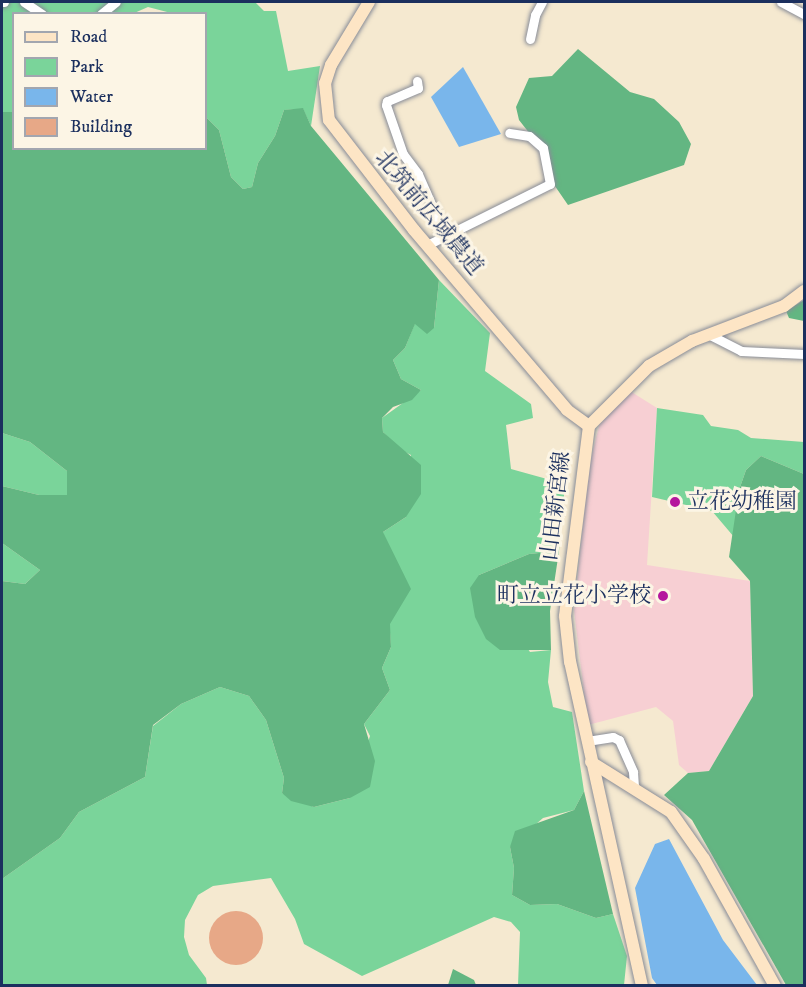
<!DOCTYPE html>
<meta charset="utf-8">
<style>
body{margin:0}
#map{position:relative;width:806px;height:987px;overflow:hidden;background:#f5e9d0;font-family:"IM FELL DW Pica","Noto Serif JP",serif}
div>[style]{position:absolute}
.built>*{inset:0;background:#f7cfd3}
.green>*{inset:0;background:#7ad49a}
.forest>*{inset:0;background:#63b682}
.water>*{inset:0;background:#79b6eb}
.building>*{inset:0;background:#e7a887}
.round{border-radius:50%}
.roads{filter:drop-shadow(0 0 2px #888c97) drop-shadow(0 0 2px #888c97)}
.street>*{height:9px;margin:-4.5px;padding:0 4.5px;transform-origin:4.5px;border-radius:4.5px;background:#fff}
.secondary>*{height:12px;margin:-6px;padding:0 6px;transform-origin:6px;border-radius:6px;background:#fde5c5}
.dots>*{width:16px;height:16px;translate:-50% -50%;box-sizing:border-box;border:3px solid #fcf5e5;border-radius:50%}
span{translate:-50% -50%;white-space:nowrap;text-align:center;line-height:1.15;-webkit-text-stroke:6px #fcf5e5;paint-order:stroke}
.street-label{font-size:22px;color:#1b2f5e}
.poi-label{font-size:22px;color:#1b2f5e}
.left{translate:0 -50%;text-align:left}
.right{translate:-100% -50%;text-align:right}
.frame{position:absolute;inset:0;border:3px solid #1b2f5e;pointer-events:none}
.legend{position:absolute;left:12px;top:12px;width:195px;height:138px;box-sizing:border-box;background:#fcf5e5;border:2px solid #a2a6af;margin:0;padding:8px 10px;list-style:none;font-size:18px;color:#1b2f5e}
.legend li{display:flex;align-items:center;gap:12px;height:30px}
.legend b{width:30px;border:2px solid #a2a6af}
</style>
<div id="map">
<div class="built">
<i style="clip-path:polygon(630px 391px,657px 408px,647px 565px,750px 581px,753px 696px,709px 771px,688px 773px,679px 765px,673px 721px,656px 707px,588px 725px,574px 611px,589px 467px,600px 422px)"></i>
</div>
<div class="green">
<i style="clip-path:polygon(2px 2px,255px 2px,264px 11px,276px 11px,288px 71px,320px 66px,311px 126px,303px 109px,284px 110px,275px 136px,258px 163px,252px 187px,243px 189px,231px 177px,219px 130px,206px 117px,206px 14px,171px 13px,148px 7px,132px 14px,14px 14px,13px 112px,2px 112px)"></i>
<i style="clip-path:polygon(439px 280px,490px 333px,485px 371px,531px 404px,533px 418px,506px 425px,511px 469px,565px 484px,559px 551px,529px 554px,479px 575px,530px 652px,551px 650px,548px 682px,553px 707px,572px 712px,584px 791px,574px 810px,543px 818px,510px 847px,514px 868px,512px 895px,530px 905px,557px 904px,596px 918px,613px 914px,627px 956px,624px 985px,518px 985px,520px 932px,511px 922px,494px 917px,362px 976px,304px 944px,295px 919px,271px 878px,213px 886px,198px 895px,185px 920px,184px 937px,189px 955px,206px 978px,207px 985px,2px 986px,2px 879px,60px 838px,79px 812px,145px 777px,153px 726px,181px 704px,220px 687px,249px 696px,266px 720px,284px 778px,282px 793px,314px 807px,350px 798px,370px 736px,364px 724px,390px 690px,382px 668px,391px 647px,383px 532px,406px 517px,411px 455px,399px 449px,383px 432px,382px 418px,421px 390px,401px 379px,393px 360px,405px 348px,415px 323px,434px 328px)"></i>
<i style="clip-path:polygon(657px 408px,703px 415px,711px 426px,738px 430px,751px 438px,804px 442px,804px 474px,761px 456px,746px 470px,739px 490px,734px 537px,712px 511px,652px 497px)"></i>
<i style="clip-path:polygon(2px 433px,30px 442px,67px 471px,67px 495px,39px 495px,2px 486px)"></i>
<i style="clip-path:polygon(2px 543px,40px 570px,25px 584px,2px 581px)"></i>
</div>
<div class="forest">
<i style="clip-path:polygon(578px 49px,630px 92px,654px 99px,679px 122px,691px 144px,684px 165px,568px 205px,548px 176px,541px 148px,519px 120px,516px 107px,529px 78px,552px 76px)"></i>
<i style="clip-path:polygon(303px 108px,311px 126px,439px 280px,434px 328px,427px 334px,415px 324px,405px 348px,393px 360px,401px 379px,421px 390px,412px 400px,393px 407px,382px 418px,383px 432px,421px 465px,421px 494px,406px 517px,383px 532px,411px 589px,390px 624px,391px 647px,382px 668px,390px 690px,364px 724px,375px 761px,370px 787px,350px 798px,314px 807px,291px 801px,282px 793px,284px 778px,266px 720px,249px 696px,220px 687px,181px 704px,153px 725px,145px 777px,79px 812px,60px 838px,2px 879px,2px 581px,25px 584px,40px 570px,2px 543px,2px 486px,39px 495px,67px 495px,67px 471px,30px 442px,2px 433px,2px 112px,13px 112px,14px 148px,206px 148px,206px 117px,219px 130px,231px 177px,243px 189px,252px 187px,258px 163px,275px 136px,284px 110px)"></i>
<i style="clip-path:polygon(804px 300px,804px 321px,789px 318px,786px 311px)"></i>
<i style="clip-path:polygon(761px 456px,804px 474px,804px 985px,786px 985px,692px 820px,664px 795px,688px 773px,709px 771px,753px 696px,750px 581px,729px 557px,739px 490px,746px 470px)"></i>
<i style="clip-path:polygon(559px 551px,550px 611px,551px 650px,500px 650px,486px 639px,475px 617px,470px 588px,479px 575px,529px 554px)"></i>
<i style="clip-path:polygon(584px 791px,613px 914px,596px 918px,557px 904px,530px 905px,512px 895px,514px 868px,510px 847px,515px 831px,574px 810px)"></i>
<i style="clip-path:polygon(453px 969px,474px 980px,476px 985px,448px 985px)"></i>
</div>
<div class="water">
<i style="clip-path:polygon(463px 67px,501px 134px,459px 147px,431px 97px)"></i>
<i style="clip-path:polygon(669px 839px,723px 940px,757px 985px,657px 985px,652px 978px,635px 888px,655px 844px)"></i>
</div>
<div class="building">
<i class="round" style="left:209px;top:911px;width:54px;height:54px"></i>
</div>
<div class="roads">
<div class="street">
<i style="left:2px;top:2px;width:2px"></i>
<i style="left:24px;top:2px;width:22px;rotate:34deg"></i>
<i style="left:781px;top:2px;width:26px;rotate:28deg"></i>
<i style="left:101px;top:14px;width:19px;rotate:-39deg"></i>
<i style="left:530px;top:39px;width:25px;rotate:-78deg"></i>
<i style="left:535px;top:15px;width:15px;rotate:-62deg"></i>
<i style="left:417px;top:81px;width:7px;rotate:82deg"></i>
<i style="left:418px;top:88px;width:34px;rotate:157deg"></i>
<i style="left:387px;top:101px;width:4px;rotate:104deg"></i>
<i style="left:386px;top:105px;width:52px;rotate:70.9deg"></i>
<i style="left:403px;top:154px;width:25px;rotate:53deg"></i>
<i style="left:418px;top:174px;width:70px;rotate:66.4deg"></i>
<i style="left:427px;top:245px;width:137px;rotate:-26.4deg"></i>
<i style="left:550px;top:184px;width:37px;rotate:-101deg"></i>
<i style="left:543px;top:148px;width:18px;rotate:-139deg"></i>
<i style="left:529px;top:136px;width:20px;rotate:-171deg"></i>
<i style="left:708px;top:334px;width:37px;rotate:27deg"></i>
<i style="left:741px;top:351px;width:63px;rotate:2.7deg"></i>
<i style="left:587px;top:741px;width:26px;rotate:-9deg"></i>
<i style="left:613px;top:737px;width:7px;rotate:27deg"></i>
<i style="left:619px;top:740px;width:35px;rotate:66deg"></i>
<i style="left:633px;top:772px;width:16px;rotate:86deg"></i>
</div>
<div class="secondary">
<i style="left:369px;top:2px;width:74px;rotate:121.1deg"></i>
<i style="left:331px;top:65px;width:19px;rotate:108deg"></i>
<i style="left:325px;top:83px;width:37px;rotate:84deg"></i>
<i style="left:329px;top:120px;width:139px;rotate:52.3deg"></i>
<i style="left:414px;top:230px;width:236px;rotate:49.6deg"></i>
<i style="left:567px;top:410px;width:27px;rotate:36deg"></i>
<i style="left:591px;top:762px;width:94px;rotate:32deg"></i>
<i style="left:671px;top:812px;width:57px;rotate:54.9deg"></i>
<i style="left:704px;top:859px;width:145px;rotate:60.8deg"></i>
<i style="left:642px;top:986px;width:332px;rotate:-102.5deg"></i>
<i style="left:570px;top:662px;width:46px;rotate:-96.2deg"></i>
<i style="left:565px;top:616px;width:192px;rotate:-82.8deg"></i>
<i style="left:589px;top:426px;width:85px;rotate:-45deg"></i>
<i style="left:649px;top:366px;width:50px;rotate:-30.2deg"></i>
<i style="left:692px;top:341px;width:98px;rotate:-20.8deg"></i>
<i style="left:784px;top:306px;width:25px;rotate:-37deg"></i>
</div>
</div>
<div class="dots">
<i style="left:675px;top:502px;background:#b5179e"></i>
<i style="left:663px;top:596px;background:#b5179e"></i>
</div>
<div class="street-label">
<span style="left:429px;top:213px;rotate:50deg">北筑前広域農道</span>
<span style="left:556px;top:506px;rotate:-83deg">山田新宮線</span>
</div>
<div class="poi-label">
<span class="left" style="left:687px;top:502px">立花幼稚園</span>
<span class="right" style="left:651px;top:596px">町立立花小学校</span>
</div>
<div class="frame"></div>
<ul class="legend">
<li><b style="height:8px;background:#fde5c5"></b>Road</li>
<li><b style="height:16px;background:#7ad49a"></b>Park</li>
<li><b style="height:16px;background:#79b6eb"></b>Water</li>
<li><b style="height:16px;background:#e7a887"></b>Building</li>
</ul>
</div>
